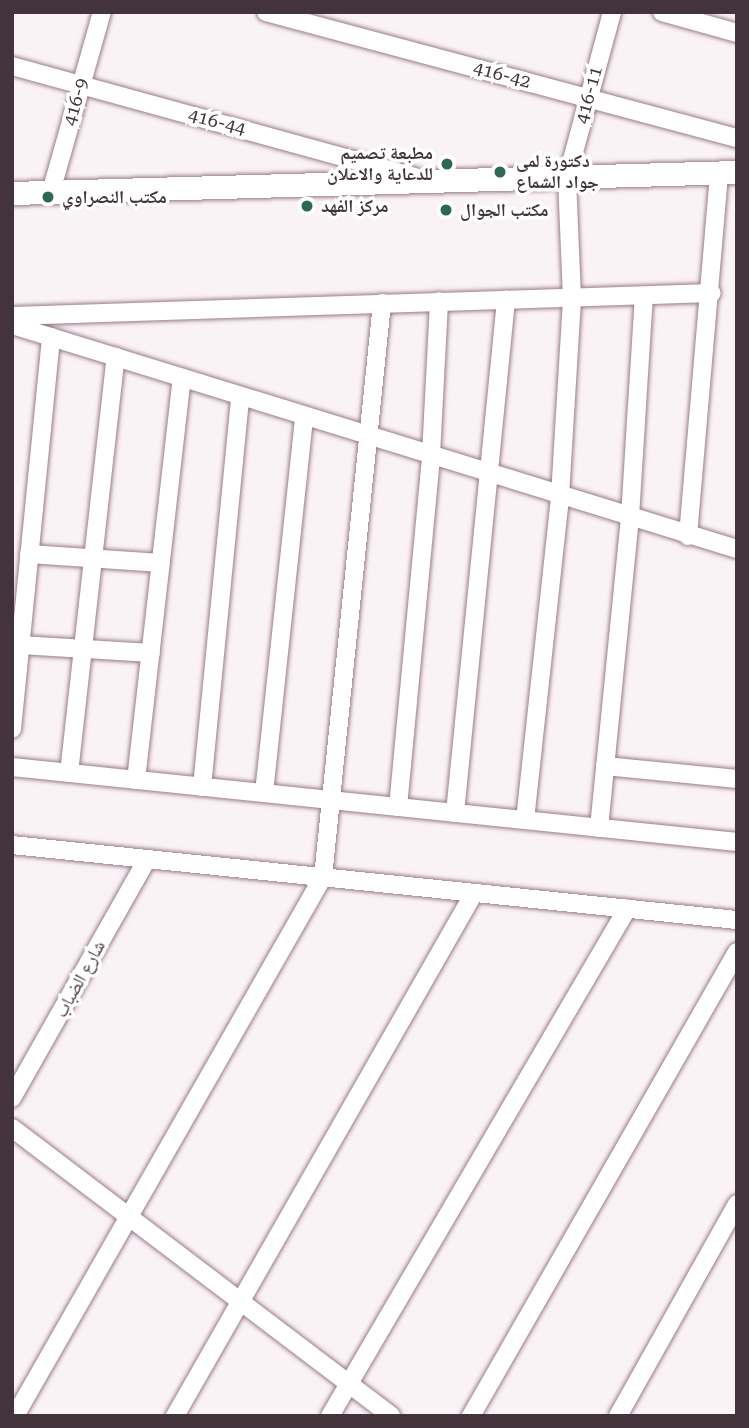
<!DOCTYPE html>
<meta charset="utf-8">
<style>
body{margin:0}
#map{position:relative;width:749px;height:1428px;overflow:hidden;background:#faf3f6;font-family:"Roboto Serif","Noto Naskh Arabic",serif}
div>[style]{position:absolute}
.roads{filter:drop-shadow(0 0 2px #9b7a8b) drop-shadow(0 0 2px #9b7a8b)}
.minor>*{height:18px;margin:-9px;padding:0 9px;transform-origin:9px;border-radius:9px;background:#fff}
.tertiary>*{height:23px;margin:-11.5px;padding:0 11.5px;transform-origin:11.5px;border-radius:11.5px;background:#fff}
.dots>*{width:19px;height:19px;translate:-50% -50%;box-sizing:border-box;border:4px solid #fff;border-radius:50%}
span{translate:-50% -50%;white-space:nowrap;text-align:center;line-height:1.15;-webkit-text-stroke:7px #fff;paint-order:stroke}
.street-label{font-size:18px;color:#43343c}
.poi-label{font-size:18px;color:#43343c;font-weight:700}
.right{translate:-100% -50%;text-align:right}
.left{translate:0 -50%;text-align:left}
.frame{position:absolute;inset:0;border:14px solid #43343c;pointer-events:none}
</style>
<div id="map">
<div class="roads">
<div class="minor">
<i style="left:266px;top:12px;width:488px;rotate:15deg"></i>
<i style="left:662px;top:12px;width:78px;rotate:15.6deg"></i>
<i style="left:12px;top:66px;width:418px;rotate:15.4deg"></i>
<i style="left:51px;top:192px;width:187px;rotate:-74.2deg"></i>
<i style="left:12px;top:316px;width:700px;rotate:-1.88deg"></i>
<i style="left:12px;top:325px;width:759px;rotate:17.17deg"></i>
<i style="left:688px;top:536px;width:364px;rotate:-85.1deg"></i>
<i style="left:29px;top:554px;width:132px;rotate:3.9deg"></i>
<i style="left:21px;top:645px;width:130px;rotate:3.5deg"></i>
<i style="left:12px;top:729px;width:394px;rotate:-84.3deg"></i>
<i style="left:605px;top:766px;width:133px;rotate:5.6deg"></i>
<i style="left:12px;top:767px;width:729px;rotate:5.91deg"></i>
<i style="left:69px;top:773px;width:419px;rotate:-83.6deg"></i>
<i style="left:136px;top:780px;width:405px;rotate:-83.5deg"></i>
<i style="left:202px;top:787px;width:393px;rotate:-84.4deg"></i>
<i style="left:264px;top:793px;width:379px;rotate:-83.9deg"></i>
<i style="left:398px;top:807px;width:354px;rotate:-84.6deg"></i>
<i style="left:431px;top:455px;width:154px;rotate:-87deg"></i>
<i style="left:455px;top:813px;width:516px;rotate:-84.32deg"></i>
<i style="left:525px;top:820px;width:326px;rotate:-83.8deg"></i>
<i style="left:560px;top:496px;width:198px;rotate:-86.5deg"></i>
<i style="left:572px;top:298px;width:120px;rotate:-92.4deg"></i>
<i style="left:567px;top:178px;width:172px;rotate:-74.8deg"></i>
<i style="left:599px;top:828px;width:313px;rotate:-84.3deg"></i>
<i style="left:630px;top:517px;width:220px;rotate:-86.4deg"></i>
<i style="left:12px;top:845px;width:729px;rotate:5.91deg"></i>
<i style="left:12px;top:1098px;width:274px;rotate:-60.5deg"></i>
<i style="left:12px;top:1128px;width:476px;rotate:37.2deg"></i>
<i style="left:15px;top:1416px;width:621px;rotate:-60.26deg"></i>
<i style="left:323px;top:877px;width:577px;rotate:-84.13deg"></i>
<i style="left:175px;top:1416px;width:602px;rotate:-60.24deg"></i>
<i style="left:330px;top:1416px;width:588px;rotate:-59.64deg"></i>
<i style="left:471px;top:1416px;width:535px;rotate:-60.18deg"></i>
<i style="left:618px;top:1416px;width:243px;rotate:-60.7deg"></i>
</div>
<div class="tertiary">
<i style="left:12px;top:193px;width:725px;rotate:-1.66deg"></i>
</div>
</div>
<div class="dots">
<i style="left:447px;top:164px;background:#2d6851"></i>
<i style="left:500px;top:172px;background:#2d6851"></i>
<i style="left:48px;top:197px;background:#2d6851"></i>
<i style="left:307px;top:206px;background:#2d6851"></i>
<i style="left:446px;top:210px;background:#2d6851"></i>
</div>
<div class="street-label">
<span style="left:502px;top:75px;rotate:15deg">416-42</span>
<span style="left:589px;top:95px;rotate:-75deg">416-11</span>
<span style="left:76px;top:102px;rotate:-74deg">416-9</span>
<span style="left:217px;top:122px;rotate:15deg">416-44</span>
<span style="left:80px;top:979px;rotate:-61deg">شارع الضباب</span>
</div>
<div class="poi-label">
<span class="right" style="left:433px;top:164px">مطبعة تصميم<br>للدعاية والاعلان</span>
<span class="left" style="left:516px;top:172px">دكتورة لمى<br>جواد الشماع</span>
<span class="left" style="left:62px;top:197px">مكتب النصراوي</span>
<span class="left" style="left:321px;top:206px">مركز الفهد</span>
<span class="left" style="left:460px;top:210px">مكتب الجوال</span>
</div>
<div class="frame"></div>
</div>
